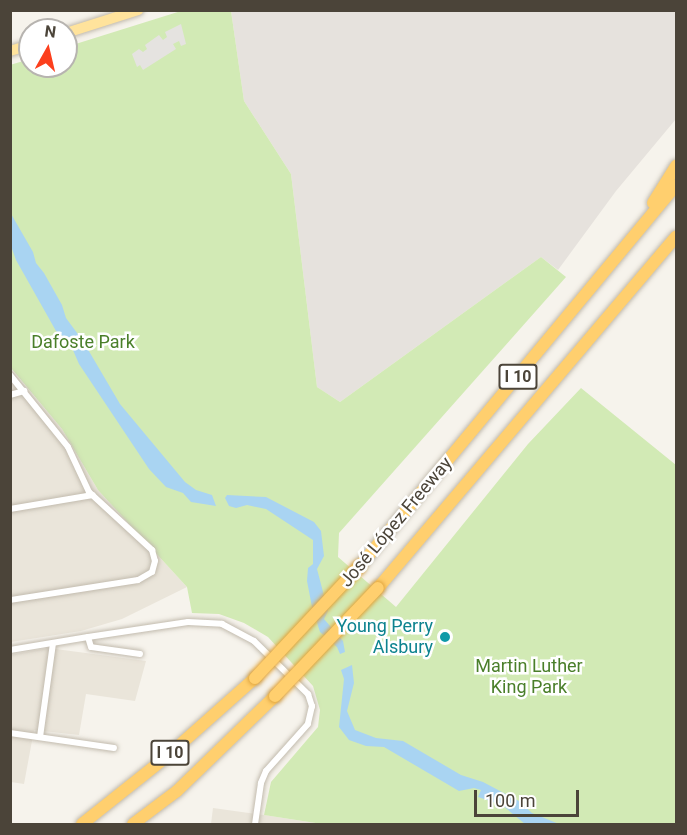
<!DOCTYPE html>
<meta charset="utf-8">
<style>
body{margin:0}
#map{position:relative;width:687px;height:835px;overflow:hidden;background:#f6f3ec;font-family:Roboto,sans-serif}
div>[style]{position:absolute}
.residential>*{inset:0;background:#eae5da}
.industrial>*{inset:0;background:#e6e2dd}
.green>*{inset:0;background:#d2eab5}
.parking>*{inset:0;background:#e5e3e0}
.water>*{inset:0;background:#a9d4f2}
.roads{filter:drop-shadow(0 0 2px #c2bbae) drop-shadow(0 0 2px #c2bbae)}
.minor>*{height:6px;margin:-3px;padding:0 3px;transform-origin:3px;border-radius:3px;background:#fff}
.primary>*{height:10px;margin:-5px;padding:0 5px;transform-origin:5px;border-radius:5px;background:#ffe39c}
.motorway>*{height:12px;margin:-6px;padding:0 6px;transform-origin:6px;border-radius:6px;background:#ffcf6e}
.bridges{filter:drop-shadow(0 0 2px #e0a43c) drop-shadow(0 0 2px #e0a43c)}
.motorway-bridge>*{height:12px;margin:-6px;padding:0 6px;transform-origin:6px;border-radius:6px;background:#ffcf6e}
.dots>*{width:16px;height:16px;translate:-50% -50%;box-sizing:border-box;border:3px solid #fff;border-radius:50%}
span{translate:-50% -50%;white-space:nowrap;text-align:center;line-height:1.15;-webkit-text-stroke:5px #fff;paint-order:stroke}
.shield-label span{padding:2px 4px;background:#fff;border:2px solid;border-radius:4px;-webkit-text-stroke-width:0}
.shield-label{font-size:16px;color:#4b4439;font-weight:700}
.park-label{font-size:18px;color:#4a7f2a}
.street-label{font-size:18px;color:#4b4439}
.culture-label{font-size:18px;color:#0d838f}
.right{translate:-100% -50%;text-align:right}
.frame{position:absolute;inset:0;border:12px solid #4b4439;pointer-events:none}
.north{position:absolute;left:18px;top:18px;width:60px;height:60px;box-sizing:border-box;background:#fff;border:2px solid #b7b4b0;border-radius:50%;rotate:8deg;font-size:16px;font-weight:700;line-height:24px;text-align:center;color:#4b4439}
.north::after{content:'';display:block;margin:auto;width:21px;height:27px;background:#fc3f1d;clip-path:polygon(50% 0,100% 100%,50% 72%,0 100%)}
.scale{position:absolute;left:474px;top:790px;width:105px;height:27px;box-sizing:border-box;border:3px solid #4b4439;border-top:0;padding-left:8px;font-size:18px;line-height:21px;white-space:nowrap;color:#4b4439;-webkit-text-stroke:4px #fff;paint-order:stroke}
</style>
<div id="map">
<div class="residential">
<i style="clip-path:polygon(10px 368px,62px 429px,98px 490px,187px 587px,122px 619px,81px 631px,11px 642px)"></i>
<i style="clip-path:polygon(48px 648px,146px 661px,135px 701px,86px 694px,79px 735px,34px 730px,24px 784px,11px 782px,10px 655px)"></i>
<i style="clip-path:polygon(213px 808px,264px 815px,322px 824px,211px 824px)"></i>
</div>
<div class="industrial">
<i style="clip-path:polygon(231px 11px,676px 11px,676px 119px,616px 191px,558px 270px,541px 257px,340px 402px,317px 387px,291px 174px,244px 101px)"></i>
</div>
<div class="green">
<i style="clip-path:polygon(181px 11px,231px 11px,244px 101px,291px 174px,317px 387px,340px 402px,541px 257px,566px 277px,339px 533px,338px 557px,396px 607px,528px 444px,581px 388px,676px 465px,676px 824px,322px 824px,264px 815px,271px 782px,318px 727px,320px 710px,313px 686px,268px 637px,244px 623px,219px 614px,192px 613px,187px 587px,98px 490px,62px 429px,11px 368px,10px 65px,30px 59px,30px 66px,66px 66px,66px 47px)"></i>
</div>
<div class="parking">
<i style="clip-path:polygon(181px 24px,186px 44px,181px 46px,179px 41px,173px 44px,176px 49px,143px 70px,140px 65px,137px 67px,132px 54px,139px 49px,143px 52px,147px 49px,145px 45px,159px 35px,163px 40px,167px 37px,165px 32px)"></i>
</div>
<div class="water">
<i style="clip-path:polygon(10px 212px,33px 252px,36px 263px,44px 273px,62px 305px,66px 318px,83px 341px,120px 404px,185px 482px,196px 490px,212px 495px,216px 506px,191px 502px,183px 493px,166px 487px,149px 469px,79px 364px,69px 341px,56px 331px,16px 260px,11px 246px)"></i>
<i style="clip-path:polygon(227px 495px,266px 497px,314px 522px,321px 531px,324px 556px,317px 569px,328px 611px,324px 619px,343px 641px,345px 652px,340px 654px,337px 647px,320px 632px,312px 607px,307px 581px,308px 568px,313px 564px,313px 540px,266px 509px,247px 505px,236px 508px,229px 506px,225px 498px)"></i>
<i style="clip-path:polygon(352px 665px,354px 683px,347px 711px,355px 730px,376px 738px,403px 741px,461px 775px,483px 782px,519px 801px,532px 813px,559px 824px,525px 824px,502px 805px,478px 797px,481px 790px,474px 788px,459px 791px,384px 747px,366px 746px,349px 740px,339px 727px,344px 679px,341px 670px)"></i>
</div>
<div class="roads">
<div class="minor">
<i style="left:10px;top:375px;width:92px;rotate:51.1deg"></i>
<i style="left:68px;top:447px;width:50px;rotate:65deg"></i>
<i style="left:89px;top:492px;width:86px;rotate:42.6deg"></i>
<i style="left:152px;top:550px;width:11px;rotate:75deg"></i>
<i style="left:155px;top:561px;width:11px;rotate:105deg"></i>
<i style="left:152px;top:572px;width:16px;rotate:150deg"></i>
<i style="left:138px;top:580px;width:130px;rotate:171.1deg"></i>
<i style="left:10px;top:395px;width:15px;rotate:-16deg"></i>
<i style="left:10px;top:509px;width:84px;rotate:-9.6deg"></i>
<i style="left:10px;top:650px;width:79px;rotate:-9.5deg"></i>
<i style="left:140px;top:654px;width:49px;rotate:-171.9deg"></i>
<i style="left:91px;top:647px;width:10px;rotate:-107deg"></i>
<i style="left:88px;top:637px;width:101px;rotate:-8.5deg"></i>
<i style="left:188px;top:622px;width:34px;rotate:3deg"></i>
<i style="left:222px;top:624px;width:36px;rotate:28deg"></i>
<i style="left:254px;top:641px;width:76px;rotate:44.5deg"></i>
<i style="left:308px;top:694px;width:13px;rotate:72deg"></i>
<i style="left:312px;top:706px;width:18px;rotate:103deg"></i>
<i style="left:308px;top:724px;width:63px;rotate:131.8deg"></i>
<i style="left:266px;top:771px;width:13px;rotate:113deg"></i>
<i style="left:261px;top:783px;width:41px;rotate:98.3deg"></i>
<i style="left:10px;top:733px;width:105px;rotate:8.2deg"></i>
<i style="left:40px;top:737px;width:95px;rotate:-82.1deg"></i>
</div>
<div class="primary">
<i style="left:66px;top:33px;width:76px;rotate:-17.7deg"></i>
<i style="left:10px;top:51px;width:21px;rotate:-17deg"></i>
</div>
<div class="motorway">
<i style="left:653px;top:203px;width:44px;rotate:-58.1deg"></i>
<i style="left:359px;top:567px;width:496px;rotate:-50.3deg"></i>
<i style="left:378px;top:588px;width:461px;rotate:-49.7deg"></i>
<i style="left:82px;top:824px;width:106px;rotate:-38.5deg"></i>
<i style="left:165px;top:758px;width:120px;rotate:-41.6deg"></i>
<i style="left:133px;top:824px;width:55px;rotate:-36.9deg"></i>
<i style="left:177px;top:791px;width:136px;rotate:-44.1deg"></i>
</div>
</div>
<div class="bridges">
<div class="motorway-bridge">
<i style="left:255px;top:678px;width:152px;rotate:-46.9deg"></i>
<i style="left:275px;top:696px;width:149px;rotate:-46.4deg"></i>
</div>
</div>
<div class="dots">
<i style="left:445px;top:637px;background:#0f9aa8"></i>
</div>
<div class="shield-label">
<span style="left:518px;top:377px">I 10</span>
<span style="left:170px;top:753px">I 10</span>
</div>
<div class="park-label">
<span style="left:83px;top:342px">Dafoste Park</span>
<span style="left:529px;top:677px">Martin Luther<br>King Park</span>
</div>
<div class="street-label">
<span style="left:396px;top:522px;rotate:-50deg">José López Freeway</span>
</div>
<div class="culture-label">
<span class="right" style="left:433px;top:637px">Young Perry<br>Alsbury</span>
</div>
<div class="frame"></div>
<div class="north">N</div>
<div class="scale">100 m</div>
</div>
